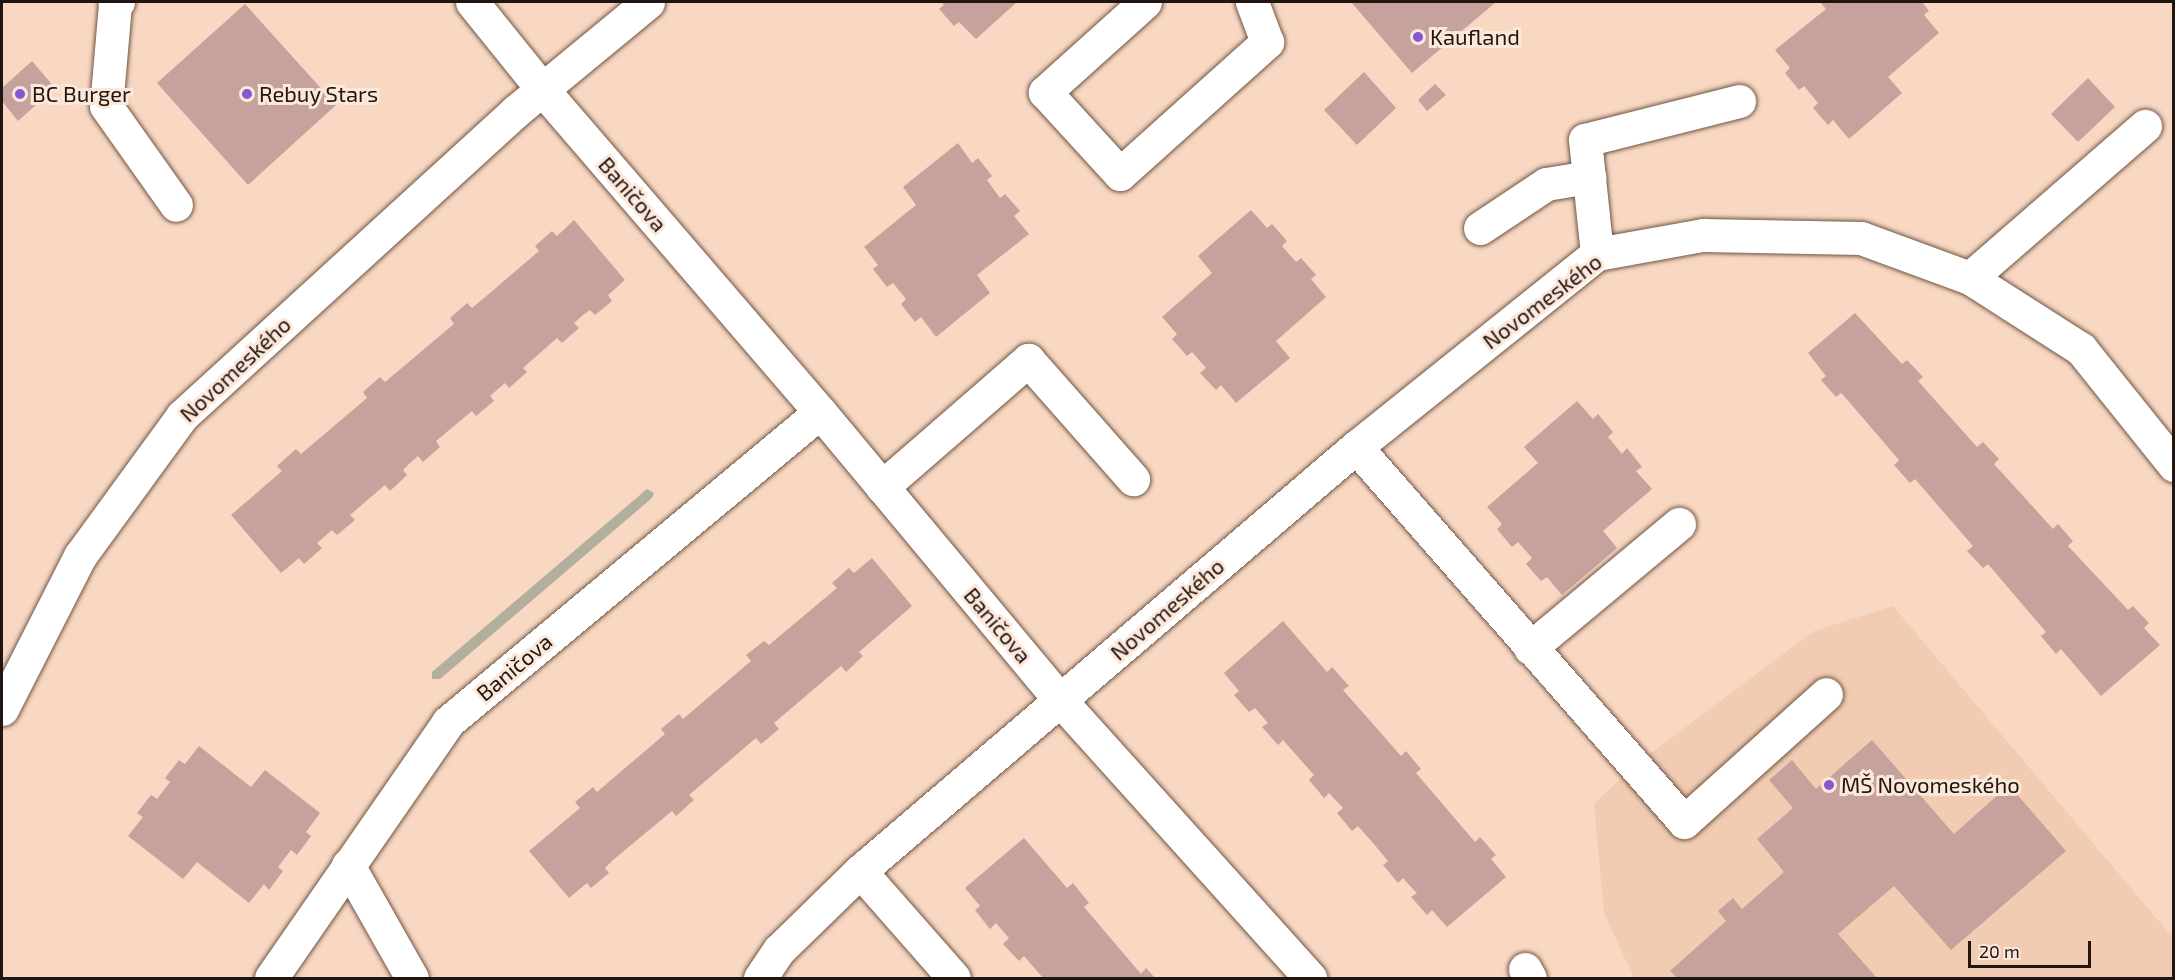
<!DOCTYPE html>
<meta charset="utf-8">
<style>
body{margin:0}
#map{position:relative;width:2175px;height:980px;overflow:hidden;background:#f8d8c3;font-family:"Exo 2",sans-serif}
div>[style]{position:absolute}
.built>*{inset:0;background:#f2cbb3}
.green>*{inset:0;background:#b2af9c}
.building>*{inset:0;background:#c5a29b}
.roads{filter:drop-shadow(0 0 2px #705543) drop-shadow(0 0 2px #705543)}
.minor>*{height:33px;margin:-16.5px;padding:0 16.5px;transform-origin:16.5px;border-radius:16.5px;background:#fff}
.dots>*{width:16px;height:16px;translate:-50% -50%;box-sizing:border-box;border:3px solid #fce8db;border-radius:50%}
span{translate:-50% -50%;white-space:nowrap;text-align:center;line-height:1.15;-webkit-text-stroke:6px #fce8db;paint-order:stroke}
.poi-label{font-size:22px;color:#21160f}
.left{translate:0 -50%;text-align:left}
.street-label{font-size:22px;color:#21160f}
.frame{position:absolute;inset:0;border:3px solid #21160f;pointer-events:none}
.scale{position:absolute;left:1968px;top:941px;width:123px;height:27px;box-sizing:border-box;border:3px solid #21160f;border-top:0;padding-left:8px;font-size:18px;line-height:21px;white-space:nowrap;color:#21160f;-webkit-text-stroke:4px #fce8db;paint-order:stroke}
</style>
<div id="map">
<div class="built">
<i style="clip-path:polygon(1893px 606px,2173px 938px,2173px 978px,1634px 978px,1604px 913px,1594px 804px,1634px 766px,1814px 631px)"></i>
</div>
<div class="green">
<i style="clip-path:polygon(647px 489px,654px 493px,652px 498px,440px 679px,432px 679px,432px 672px)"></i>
</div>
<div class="building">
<i style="clip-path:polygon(941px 2px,1017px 2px,976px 39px,959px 22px,954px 26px,939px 9px,944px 5px)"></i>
<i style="clip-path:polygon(1351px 2px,1496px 2px,1412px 73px)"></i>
<i style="clip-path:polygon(1820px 2px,1922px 2px,1929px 11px,1924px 15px,1939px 33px,1888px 77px,1902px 93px,1849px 139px,1833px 120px,1828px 125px,1813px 108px,1818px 103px,1804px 86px,1799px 90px,1785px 73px,1790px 68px,1775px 50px,1826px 9px)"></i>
<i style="clip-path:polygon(245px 4px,336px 105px,248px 185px,157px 83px)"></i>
<i style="clip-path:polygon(32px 61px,55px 88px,18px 121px,2px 101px,2px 88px)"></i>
<i style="clip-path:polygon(1364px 72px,1396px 108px,1357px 145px,1324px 110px)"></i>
<i style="clip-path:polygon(2088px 78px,2115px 107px,2078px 142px,2051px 114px)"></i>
<i style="clip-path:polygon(1435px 84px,1446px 95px,1427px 111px,1418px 100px)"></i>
<i style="clip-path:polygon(958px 143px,972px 163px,978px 158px,992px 176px,987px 180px,1000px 198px,1005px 194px,1020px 211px,1014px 216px,1029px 234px,977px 275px,990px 293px,936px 337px,921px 317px,915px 322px,901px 304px,906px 299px,893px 283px,887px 287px,873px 269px,878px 265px,864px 247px,916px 205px,903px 187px)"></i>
<i style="clip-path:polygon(1251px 210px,1267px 228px,1272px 224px,1287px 241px,1282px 246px,1296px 262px,1301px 258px,1316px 275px,1311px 279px,1326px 297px,1276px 341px,1290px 358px,1236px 403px,1221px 385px,1216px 390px,1200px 373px,1206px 368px,1192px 352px,1187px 356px,1172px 339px,1177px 334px,1162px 317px,1212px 273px,1198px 256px)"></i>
<i style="clip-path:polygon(574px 220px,625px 280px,608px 295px,612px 301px,595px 315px,590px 310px,583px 315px,574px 323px,579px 328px,562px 343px,557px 338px,523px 368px,527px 372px,509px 388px,505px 383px,490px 396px,494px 401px,476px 416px,472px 411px,436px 441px,440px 447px,423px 462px,418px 456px,410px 463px,403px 470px,407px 475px,390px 491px,385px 485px,350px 515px,355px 520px,337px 535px,332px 530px,317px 543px,322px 548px,304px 564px,299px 558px,281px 573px,231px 515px,282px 471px,277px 466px,296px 449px,301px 454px,367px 398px,363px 392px,380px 377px,385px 382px,454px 324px,450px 318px,467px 303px,472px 308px,490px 293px,539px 251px,535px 246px,552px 231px,557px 236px)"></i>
<i style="clip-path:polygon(1855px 313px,1902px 364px,1907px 360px,1923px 377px,1918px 381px,1977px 447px,1983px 442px,1999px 459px,1994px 464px,2053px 529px,2058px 524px,2073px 541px,2068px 546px,2128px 610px,2133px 606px,2149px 623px,2144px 628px,2160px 645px,2101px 696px,2061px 649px,2056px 654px,2041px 636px,2046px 632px,1988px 564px,1983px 568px,1967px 551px,1973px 546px,1915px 479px,1910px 483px,1894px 465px,1899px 460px,1844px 396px,1841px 393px,1836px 397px,1821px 380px,1826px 376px,1808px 353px)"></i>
<i style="clip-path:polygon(1577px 401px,1593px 419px,1598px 414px,1613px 432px,1608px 437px,1622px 454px,1627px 448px,1642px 467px,1636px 471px,1652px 489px,1603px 531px,1617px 548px,1562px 595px,1547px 577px,1541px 581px,1526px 564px,1532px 558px,1518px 542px,1512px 547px,1497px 529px,1502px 524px,1487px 507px,1538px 463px,1524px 447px)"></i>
<i style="clip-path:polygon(872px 558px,912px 606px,859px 652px,863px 656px,846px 672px,841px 666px,774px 723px,779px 729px,761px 744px,756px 738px,689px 795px,694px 800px,676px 816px,672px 811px,613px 860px,605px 868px,609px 873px,591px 888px,587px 883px,569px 898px,529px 851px,580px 808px,575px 802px,593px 787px,597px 792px,665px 734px,661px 729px,679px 714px,683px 719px,751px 661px,746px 655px,764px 641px,769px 645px,837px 588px,832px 583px,849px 568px,854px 573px)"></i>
<i style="clip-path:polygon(1283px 621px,1327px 672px,1332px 667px,1349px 686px,1343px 690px,1401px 756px,1406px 751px,1421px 769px,1416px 773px,1475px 842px,1480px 837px,1496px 855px,1491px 859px,1506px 877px,1447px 927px,1432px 910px,1427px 915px,1411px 897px,1417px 893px,1410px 886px,1403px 878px,1398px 883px,1383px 865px,1388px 861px,1373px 843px,1358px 826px,1352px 831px,1337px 813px,1343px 808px,1329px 793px,1324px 798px,1309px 780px,1314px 775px,1283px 740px,1278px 745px,1262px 727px,1268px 723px,1255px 708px,1249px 712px,1234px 695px,1239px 691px,1224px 673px)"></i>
<i style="clip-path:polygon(1872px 740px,1954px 834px,2009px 785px,2066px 851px,1951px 950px,1894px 886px,1838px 934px,1877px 978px,1677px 978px,1670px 971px,1726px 921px,1718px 911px,1733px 898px,1742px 909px,1784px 872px,1757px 839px,1793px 808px,1769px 780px,1792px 760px,1816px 789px)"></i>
<i style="clip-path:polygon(199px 746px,251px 787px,265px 770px,320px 813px,306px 832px,311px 836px,297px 855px,291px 850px,278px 867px,283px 871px,269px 890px,264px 884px,249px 903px,197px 862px,183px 879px,128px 836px,143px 817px,137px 813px,151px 795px,157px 799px,170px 782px,165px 778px,179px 760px,185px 764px)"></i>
<i style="clip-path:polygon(1024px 838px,1067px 888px,1073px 883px,1089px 903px,1084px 907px,1141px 974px,1146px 968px,1155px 978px,1043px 978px,1024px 956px,1019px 961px,1003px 944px,1009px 938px,996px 923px,990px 929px,975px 910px,980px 906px,965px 888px)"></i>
</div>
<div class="roads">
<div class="minor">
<i style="left:118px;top:2px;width:4px;rotate:146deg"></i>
<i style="left:115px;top:4px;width:102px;rotate:95deg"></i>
<i style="left:106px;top:106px;width:121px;rotate:54.7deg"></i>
<i style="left:472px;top:2px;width:113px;rotate:51.1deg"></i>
<i style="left:543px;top:90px;width:425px;rotate:49.3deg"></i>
<i style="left:820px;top:412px;width:375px;rotate:50.2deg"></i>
<i style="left:1060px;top:700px;width:374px;rotate:48deg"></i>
<i style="left:1145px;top:2px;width:135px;rotate:138deg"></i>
<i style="left:1045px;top:92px;width:111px;rotate:47.6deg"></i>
<i style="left:1120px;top:174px;width:198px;rotate:-41.9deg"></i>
<i style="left:1267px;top:42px;width:43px;rotate:-110.6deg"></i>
<i style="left:1480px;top:228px;width:79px;rotate:-33.7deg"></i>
<i style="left:1546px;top:184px;width:44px;rotate:-9.2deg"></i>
<i style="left:1597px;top:254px;width:115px;rotate:-96deg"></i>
<i style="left:1585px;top:140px;width:159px;rotate:-14.2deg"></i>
<i style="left:1970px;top:278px;width:232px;rotate:-41deg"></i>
<i style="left:1356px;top:447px;width:498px;rotate:48.8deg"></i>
<i style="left:1684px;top:822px;width:191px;rotate:-42deg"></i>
<i style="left:882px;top:487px;width:194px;rotate:-41deg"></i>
<i style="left:1028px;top:360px;width:159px;rotate:48.6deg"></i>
<i style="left:1530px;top:648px;width:194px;rotate:-39.8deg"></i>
<i style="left:2px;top:709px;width:172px;rotate:-63deg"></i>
<i style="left:80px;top:556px;width:173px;rotate:-53.9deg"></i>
<i style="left:182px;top:416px;width:452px;rotate:-42.4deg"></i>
<i style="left:516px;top:111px;width:171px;rotate:-39.5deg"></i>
<i style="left:348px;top:865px;width:130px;rotate:60.5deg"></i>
<i style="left:860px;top:871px;width:142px;rotate:48.7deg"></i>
<i style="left:1525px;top:969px;width:10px;rotate:61deg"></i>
<i style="left:271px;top:978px;width:311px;rotate:-55.3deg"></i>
<i style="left:448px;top:722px;width:484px;rotate:-39.8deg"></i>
<i style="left:760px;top:978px;width:34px;rotate:-56deg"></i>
<i style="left:779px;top:950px;width:113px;rotate:-44.3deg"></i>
<i style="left:860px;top:871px;width:653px;rotate:-40.53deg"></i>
<i style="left:1356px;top:447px;width:309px;rotate:-38.7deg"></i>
<i style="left:1597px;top:254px;width:108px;rotate:-10.2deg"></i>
<i style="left:1703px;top:235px;width:158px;rotate:1.1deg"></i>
<i style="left:1861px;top:238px;width:116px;rotate:20.2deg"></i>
<i style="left:1970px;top:278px;width:132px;rotate:32.6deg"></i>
<i style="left:2081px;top:349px;width:149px;rotate:51.3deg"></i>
</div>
</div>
<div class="dots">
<i style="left:1418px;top:37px;background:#8558d1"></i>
<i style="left:20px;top:94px;background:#8558d1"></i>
<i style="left:247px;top:94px;background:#8558d1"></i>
<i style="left:1829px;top:785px;background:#8558d1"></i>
</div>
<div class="poi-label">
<span class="left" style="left:1430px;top:37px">Kaufland</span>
<span class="left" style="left:32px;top:94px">BC Burger</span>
<span class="left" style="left:259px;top:94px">Rebuy Stars</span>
<span class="left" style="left:1841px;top:785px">MŠ Novomeského</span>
</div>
<div class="street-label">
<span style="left:633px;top:194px;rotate:49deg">Baničova</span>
<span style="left:1542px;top:301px;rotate:-37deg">Novomeského</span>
<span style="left:235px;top:369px;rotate:-43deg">Novomeského</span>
<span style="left:1167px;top:609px;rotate:-41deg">Novomeského</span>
<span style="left:998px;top:625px;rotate:50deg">Baničova</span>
<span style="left:514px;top:667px;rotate:-40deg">Baničova</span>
</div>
<div class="frame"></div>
<div class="scale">20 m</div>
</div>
